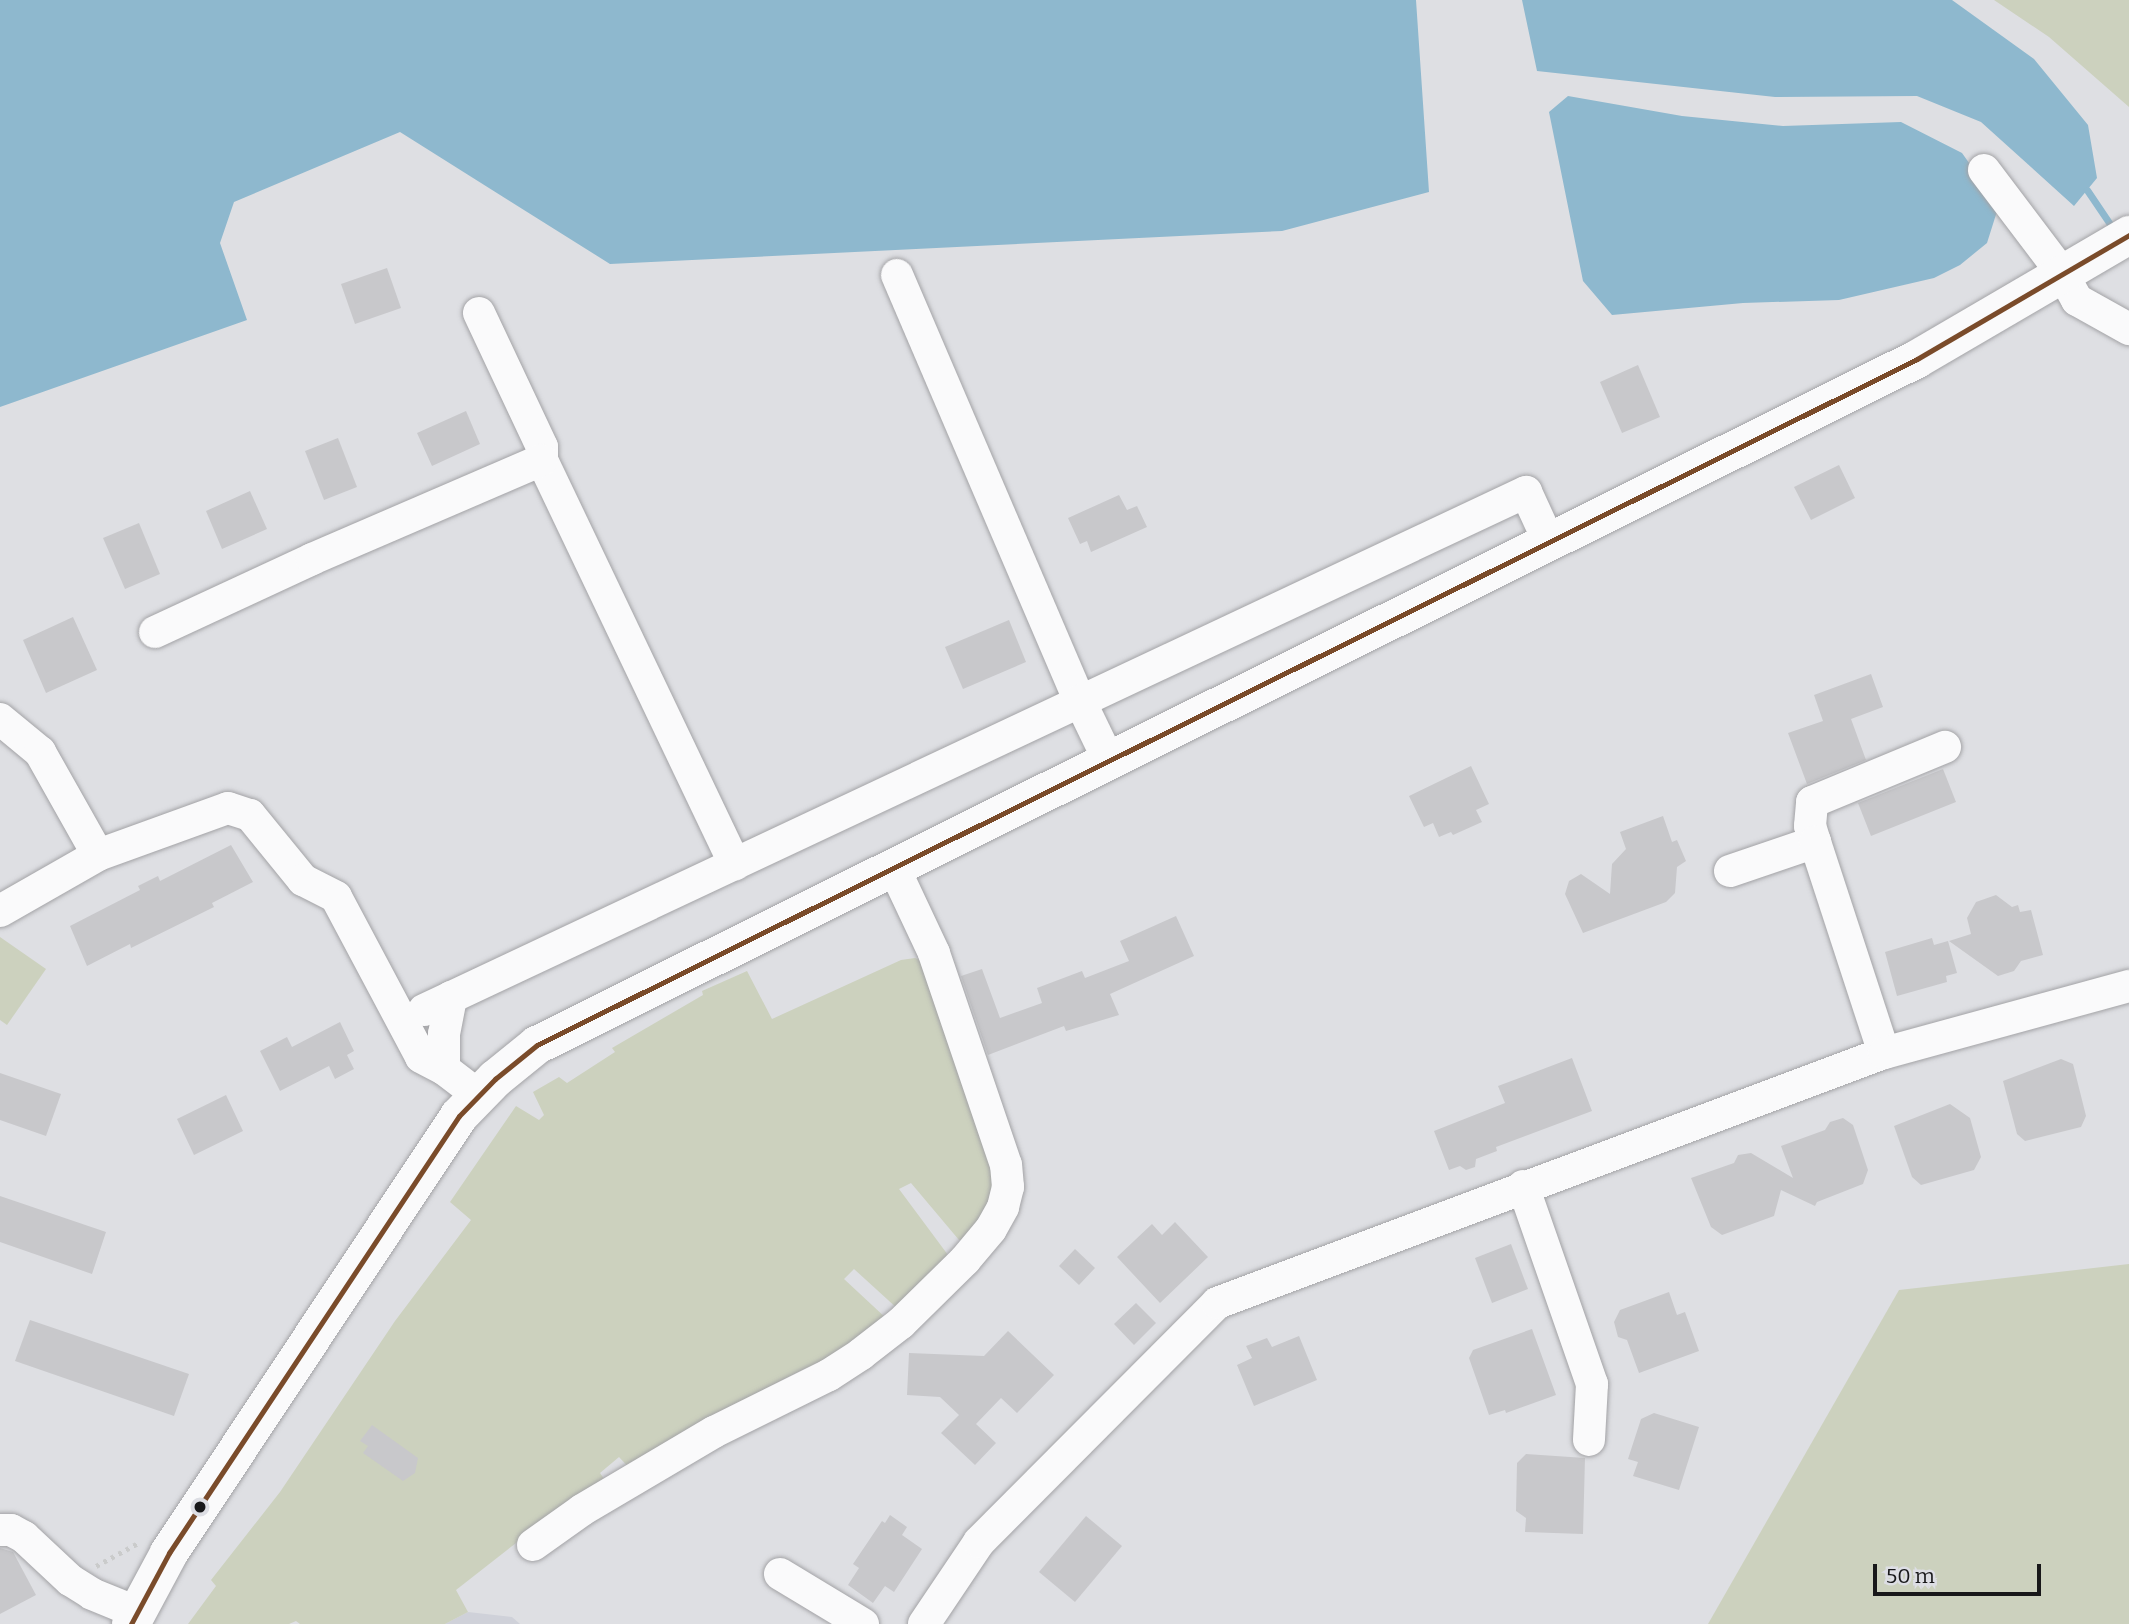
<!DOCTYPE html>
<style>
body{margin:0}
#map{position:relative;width:2129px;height:1624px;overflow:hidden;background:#dedfe3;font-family:Bitter,serif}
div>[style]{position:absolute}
.built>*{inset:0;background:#cfd1d9}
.green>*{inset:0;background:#ccd1be}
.water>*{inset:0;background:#8eb8ce}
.stream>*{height:7px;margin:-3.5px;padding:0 3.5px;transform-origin:3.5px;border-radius:3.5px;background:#8eb8ce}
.building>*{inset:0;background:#c8c8cb}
.path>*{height:4.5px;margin-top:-2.25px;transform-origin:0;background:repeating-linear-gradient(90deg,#cacbcb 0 3.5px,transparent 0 8.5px)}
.roads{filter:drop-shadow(0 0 2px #a3a3a6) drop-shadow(0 0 2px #a3a3a6)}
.minor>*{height:32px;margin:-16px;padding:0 16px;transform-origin:16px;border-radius:16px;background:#fafafb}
.major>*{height:38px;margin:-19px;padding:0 19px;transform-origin:19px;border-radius:19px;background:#fafafb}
.bus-1>*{height:5px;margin:-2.5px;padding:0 2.5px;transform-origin:2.5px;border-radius:2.5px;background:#7a4b2a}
.dots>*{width:19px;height:19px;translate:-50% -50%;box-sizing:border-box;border:4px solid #dddee4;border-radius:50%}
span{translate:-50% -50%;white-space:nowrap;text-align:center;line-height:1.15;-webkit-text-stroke:5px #dddee4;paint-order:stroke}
.scale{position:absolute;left:1873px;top:1564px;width:168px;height:32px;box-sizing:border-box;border:4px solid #18181a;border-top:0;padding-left:9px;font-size:21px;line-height:24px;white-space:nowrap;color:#18181a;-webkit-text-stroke:5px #dddee4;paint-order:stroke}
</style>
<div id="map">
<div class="built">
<i style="clip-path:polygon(468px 1612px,512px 1617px,520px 1624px,445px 1624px)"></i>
</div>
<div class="green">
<i style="clip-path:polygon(1994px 0,2129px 0,2129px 107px,2049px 37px)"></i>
<i style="clip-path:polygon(0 937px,46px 969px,7px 1025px,0 1020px)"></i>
<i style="clip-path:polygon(915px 958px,922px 961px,997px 1185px,971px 1237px,959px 1240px,911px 1183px,899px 1189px,948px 1255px,899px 1310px,854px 1269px,844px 1279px,887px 1319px,882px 1324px,849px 1343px,849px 1347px,824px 1364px,806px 1368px,765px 1389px,739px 1411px,632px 1471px,619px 1457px,600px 1473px,607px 1483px,534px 1529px,456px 1590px,468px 1612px,445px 1624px,300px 1624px,296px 1621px,289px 1624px,188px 1624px,216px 1586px,211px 1580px,280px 1492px,395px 1321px,471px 1220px,450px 1202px,516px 1106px,539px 1120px,544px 1115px,533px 1092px,559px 1077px,567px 1083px,615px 1052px,612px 1048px,703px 995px,702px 991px,747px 971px,772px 1019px,901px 960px)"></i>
<i style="clip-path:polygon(2129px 1264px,2129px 1624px,1708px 1624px,1899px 1290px)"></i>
</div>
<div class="water">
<i style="clip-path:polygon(0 0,1416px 0,1429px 192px,1282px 231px,610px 264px,400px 132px,234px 202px,220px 243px,247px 320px,0 407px)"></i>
<i style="clip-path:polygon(1522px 0,1952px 0,2034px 59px,2088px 125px,2097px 178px,2074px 206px,1981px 122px,1917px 96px,1775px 97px,1537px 71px)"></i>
<i style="clip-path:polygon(1568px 96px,1682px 116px,1783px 126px,1901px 122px,1962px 153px,1999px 205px,1987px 243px,1960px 265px,1934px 278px,1839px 300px,1743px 303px,1612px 315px,1583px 281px,1549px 112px)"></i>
</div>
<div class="stream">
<i style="left:2087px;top:190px;width:40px;rotate:56deg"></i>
</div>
<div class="building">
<i style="clip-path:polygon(387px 268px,401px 308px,355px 324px,341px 284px)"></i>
<i style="clip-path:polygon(1638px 365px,1660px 417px,1622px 433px,1600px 382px)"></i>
<i style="clip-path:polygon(466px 411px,480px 444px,432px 466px,417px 433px)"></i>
<i style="clip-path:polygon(338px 438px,357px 487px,324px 500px,305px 451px)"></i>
<i style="clip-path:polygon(1839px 465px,1855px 498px,1811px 520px,1794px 487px)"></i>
<i style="clip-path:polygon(250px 491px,267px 529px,222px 549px,206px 511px)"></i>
<i style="clip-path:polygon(1119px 495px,1127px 510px,1137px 506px,1147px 527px,1091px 552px,1087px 541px,1080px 544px,1068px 518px)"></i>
<i style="clip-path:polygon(139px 523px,160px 574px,125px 589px,103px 538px)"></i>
<i style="clip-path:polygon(73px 617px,97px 670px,46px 693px,23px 640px)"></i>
<i style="clip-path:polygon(1009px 620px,1026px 662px,963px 689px,945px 647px)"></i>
<i style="clip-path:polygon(1871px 674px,1883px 707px,1851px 719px,1866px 760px,1807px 784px,1788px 733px,1823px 721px,1814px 695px)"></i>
<i style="clip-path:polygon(1471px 766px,1489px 804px,1476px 810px,1482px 822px,1453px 835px,1451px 832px,1439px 837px,1433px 823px,1424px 827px,1409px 796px)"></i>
<i style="clip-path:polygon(1943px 769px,1956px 802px,1871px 836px,1858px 803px)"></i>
<i style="clip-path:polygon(1663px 816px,1672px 842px,1677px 840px,1686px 861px,1677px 867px,1675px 893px,1666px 902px,1583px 933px,1565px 894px,1569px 881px,1581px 874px,1610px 894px,1612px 864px,1626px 849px,1620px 832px)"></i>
<i style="clip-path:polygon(231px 845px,253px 882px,212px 903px,214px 907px,131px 948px,130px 944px,87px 966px,70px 926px,140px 890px,138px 886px,158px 876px,160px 881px)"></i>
<i style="clip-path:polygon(1996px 895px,2012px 907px,2018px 905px,2020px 912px,2031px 910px,2043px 955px,2021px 961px,2014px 971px,1998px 976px,1949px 941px,1971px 934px,1967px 918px,1976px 902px)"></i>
<i style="clip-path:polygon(1176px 916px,1194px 956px,1110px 994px,1119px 1015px,1066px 1031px,1064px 1026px,988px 1055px,961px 976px,982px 969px,1000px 1018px,1042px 1003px,1037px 988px,1082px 971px,1085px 978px,1129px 961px,1120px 941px)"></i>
<i style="clip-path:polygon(1932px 938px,1934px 945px,1948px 941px,1957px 973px,1946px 976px,1947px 982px,1897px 996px,1885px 952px)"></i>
<i style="clip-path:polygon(340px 1022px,354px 1051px,347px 1055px,354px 1069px,335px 1079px,329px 1066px,280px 1091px,260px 1051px,287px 1037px,292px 1047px)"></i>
<i style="clip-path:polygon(1572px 1058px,1592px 1111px,1496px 1147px,1497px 1151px,1476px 1159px,1475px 1167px,1466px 1170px,1460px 1166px,1449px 1170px,1434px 1131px,1505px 1103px,1498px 1086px)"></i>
<i style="clip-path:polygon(2061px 1059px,2073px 1064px,2086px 1116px,2081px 1127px,2025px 1141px,2017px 1134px,2003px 1081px)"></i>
<i style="clip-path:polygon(0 1073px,61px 1094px,46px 1136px,0 1120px)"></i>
<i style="clip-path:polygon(226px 1095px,243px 1131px,194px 1155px,177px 1119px)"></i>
<i style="clip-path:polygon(1950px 1104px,1970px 1118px,1981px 1157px,1974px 1170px,1921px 1185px,1912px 1177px,1894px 1126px)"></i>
<i style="clip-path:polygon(1843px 1118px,1853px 1125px,1868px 1170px,1863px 1184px,1817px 1202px,1815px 1206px,1781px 1190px,1774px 1216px,1722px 1235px,1711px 1227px,1691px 1178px,1734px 1163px,1738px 1155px,1751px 1153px,1793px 1178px,1781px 1146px,1825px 1130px,1830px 1122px)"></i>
<i style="clip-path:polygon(0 1196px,106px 1232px,92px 1274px,0 1242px)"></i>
<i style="clip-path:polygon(1175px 1222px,1208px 1257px,1160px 1303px,1117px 1257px,1152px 1224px,1162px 1235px)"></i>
<i style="clip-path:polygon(1511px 1244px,1528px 1289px,1492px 1303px,1475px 1258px)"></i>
<i style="clip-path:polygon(1075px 1249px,1095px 1268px,1079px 1285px,1059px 1266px)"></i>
<i style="clip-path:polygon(1669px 1292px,1677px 1315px,1685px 1312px,1699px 1351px,1639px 1373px,1627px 1340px,1618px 1337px,1614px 1322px,1620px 1310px)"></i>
<i style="clip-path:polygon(1136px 1303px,1156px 1323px,1134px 1345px,1114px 1324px)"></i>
<i style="clip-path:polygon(30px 1320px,189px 1374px,174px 1416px,15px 1361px)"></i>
<i style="clip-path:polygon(1532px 1329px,1556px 1395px,1506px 1413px,1505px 1410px,1489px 1415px,1469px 1358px,1473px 1350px)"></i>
<i style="clip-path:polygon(1008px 1331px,1054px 1375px,1017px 1413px,1001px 1398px,976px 1424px,996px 1443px,975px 1465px,941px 1433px,959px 1415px,940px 1397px,907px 1395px,909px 1353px,984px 1356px)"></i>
<i style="clip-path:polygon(1299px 1336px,1317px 1380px,1254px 1406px,1237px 1365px,1252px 1358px,1246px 1346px,1267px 1338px,1272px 1347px)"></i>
<i style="clip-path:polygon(1654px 1413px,1699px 1427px,1679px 1490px,1633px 1476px,1638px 1462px,1628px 1459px,1641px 1419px)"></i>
<i style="clip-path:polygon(372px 1425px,418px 1458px,415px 1473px,403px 1481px,363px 1453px,368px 1446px,360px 1441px)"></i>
<i style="clip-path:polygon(1526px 1454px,1585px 1458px,1583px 1534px,1525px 1532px,1526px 1518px,1516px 1511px,1517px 1463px)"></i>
<i style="clip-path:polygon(890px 1515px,907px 1527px,902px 1535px,922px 1549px,894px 1592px,885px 1586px,873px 1603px,848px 1585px,859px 1568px,853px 1564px,882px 1521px,885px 1523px)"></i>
<i style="clip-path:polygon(1086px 1516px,1122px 1546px,1075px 1602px,1039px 1572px)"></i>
<i style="clip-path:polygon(0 1548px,13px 1552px,36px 1595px,0 1614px)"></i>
</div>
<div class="path">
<i style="left:96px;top:1566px;width:50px;rotate:-28.6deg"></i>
</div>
<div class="roads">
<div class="minor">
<i style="left:1984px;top:170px;width:129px;rotate:52.9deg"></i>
<i style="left:2062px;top:273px;width:31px;rotate:61deg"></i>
<i style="left:2077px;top:300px;width:60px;rotate:29.1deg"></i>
<i style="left:897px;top:275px;width:464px;rotate:66.8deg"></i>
<i style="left:1080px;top:701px;width:64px;rotate:64.2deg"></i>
<i style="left:479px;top:313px;width:148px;rotate:64.8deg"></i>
<i style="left:542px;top:447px;width:13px;rotate:90deg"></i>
<i style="left:542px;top:460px;width:448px;rotate:64.5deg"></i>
<i style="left:155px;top:632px;width:173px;rotate:-24.9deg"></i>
<i style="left:312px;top:559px;width:250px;rotate:-23.3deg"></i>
<i style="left:0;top:719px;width:52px;rotate:39.5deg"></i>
<i style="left:40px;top:752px;width:118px;rotate:60.6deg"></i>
<i style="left:1815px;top:842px;width:17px;rotate:-107deg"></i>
<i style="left:1810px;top:826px;width:24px;rotate:-85deg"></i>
<i style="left:1812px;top:802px;width:144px;rotate:-22.5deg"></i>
<i style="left:1730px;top:871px;width:90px;rotate:-18.8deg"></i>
<i style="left:1815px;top:842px;width:222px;rotate:71.9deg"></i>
<i style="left:0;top:911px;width:113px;rotate:-29.7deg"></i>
<i style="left:98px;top:855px;width:138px;rotate:-19.9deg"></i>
<i style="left:228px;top:808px;width:23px;rotate:18deg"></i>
<i style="left:250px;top:815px;width:84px;rotate:50.8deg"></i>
<i style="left:303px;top:880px;width:37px;rotate:27deg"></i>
<i style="left:336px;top:897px;width:181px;rotate:62deg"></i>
<i style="left:421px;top:1057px;width:26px;rotate:28deg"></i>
<i style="left:444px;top:1069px;width:43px;rotate:37.4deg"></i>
<i style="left:424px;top:1010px;width:1218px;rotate:-25.18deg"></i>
<i style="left:1526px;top:492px;width:55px;rotate:65.3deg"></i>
<i style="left:444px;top:1069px;width:35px;rotate:-90deg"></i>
<i style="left:444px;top:1034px;width:38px;rotate:-79deg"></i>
<i style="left:1523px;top:1186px;width:210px;rotate:70.8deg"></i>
<i style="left:1592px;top:1384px;width:56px;rotate:93.1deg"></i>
<i style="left:0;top:1530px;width:11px"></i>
<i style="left:11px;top:1530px;width:15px;rotate:28deg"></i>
<i style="left:24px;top:1537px;width:63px;rotate:43.1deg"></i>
<i style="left:70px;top:1580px;width:26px;rotate:32deg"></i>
<i style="left:92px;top:1594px;width:48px;rotate:22.2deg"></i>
<i style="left:533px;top:1545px;width:60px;rotate:-35.5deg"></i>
<i style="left:582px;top:1510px;width:153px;rotate:-30.6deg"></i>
<i style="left:714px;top:1432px;width:128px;rotate:-26.4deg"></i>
<i style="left:829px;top:1375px;width:38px;rotate:-33deg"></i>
<i style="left:861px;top:1354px;width:51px;rotate:-37.8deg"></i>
<i style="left:901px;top:1323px;width:90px;rotate:-44.5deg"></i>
<i style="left:965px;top:1260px;width:40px;rotate:-50deg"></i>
<i style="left:991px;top:1229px;width:25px;rotate:-61deg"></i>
<i style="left:1003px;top:1207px;width:21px;rotate:-76deg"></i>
<i style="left:1008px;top:1187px;width:22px;rotate:-95deg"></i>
<i style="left:1006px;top:1165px;width:224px;rotate:-108.8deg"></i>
<i style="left:934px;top:953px;width:96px;rotate:-115.2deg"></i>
<i style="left:780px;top:1574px;width:97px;rotate:31.1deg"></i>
<i style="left:924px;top:1624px;width:99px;rotate:-56.1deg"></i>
<i style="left:979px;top:1542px;width:337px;rotate:-45.1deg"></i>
<i style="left:1217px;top:1303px;width:712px;rotate:-20.55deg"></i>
<i style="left:1884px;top:1053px;width:254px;rotate:-15.3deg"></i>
</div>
<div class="major">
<i style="left:131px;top:1624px;width:81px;rotate:-61.8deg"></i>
<i style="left:169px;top:1553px;width:524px;rotate:-56.43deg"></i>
<i style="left:459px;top:1116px;width:52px;rotate:-45.8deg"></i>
<i style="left:495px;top:1079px;width:54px;rotate:-39deg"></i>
<i style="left:537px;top:1045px;width:1541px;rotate:-26.43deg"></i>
<i style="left:1917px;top:359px;width:246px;rotate:-30.3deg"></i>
</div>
</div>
<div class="bus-1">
<i style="left:131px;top:1624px;width:81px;rotate:-61.8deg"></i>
<i style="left:169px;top:1553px;width:524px;rotate:-56.43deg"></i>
<i style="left:459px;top:1116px;width:52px;rotate:-45.8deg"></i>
<i style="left:495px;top:1079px;width:54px;rotate:-39deg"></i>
<i style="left:537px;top:1045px;width:1541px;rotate:-26.43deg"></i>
<i style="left:1917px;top:359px;width:246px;rotate:-30.3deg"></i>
</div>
<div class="dots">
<i style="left:200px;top:1507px;background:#18181a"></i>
</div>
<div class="scale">50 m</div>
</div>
